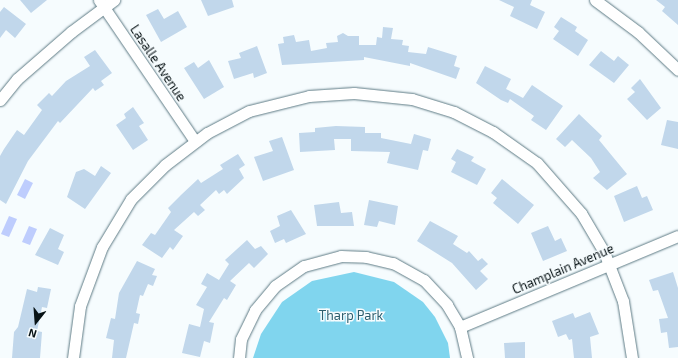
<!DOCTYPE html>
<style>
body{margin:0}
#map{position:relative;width:678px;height:358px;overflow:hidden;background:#f6fcfe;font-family:"Exo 2",sans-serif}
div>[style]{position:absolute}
.green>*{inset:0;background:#80d5ee}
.water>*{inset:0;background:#becdfd}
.building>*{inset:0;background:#c1d7eb}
.roads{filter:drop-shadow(0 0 1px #5e7b85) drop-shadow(0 0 1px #5e7b85)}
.minor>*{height:11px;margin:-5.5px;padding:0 5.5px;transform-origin:5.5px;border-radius:5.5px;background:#fff}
span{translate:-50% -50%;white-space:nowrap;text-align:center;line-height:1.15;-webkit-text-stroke:3px #f6fcfe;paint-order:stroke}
.street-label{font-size:13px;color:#081316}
.park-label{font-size:13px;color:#2d5f6e}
.north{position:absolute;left:16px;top:302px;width:40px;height:40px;-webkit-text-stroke:3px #f6fcfe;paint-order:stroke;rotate:197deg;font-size:11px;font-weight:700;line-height:16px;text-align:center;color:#081316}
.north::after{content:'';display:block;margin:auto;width:14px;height:18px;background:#081316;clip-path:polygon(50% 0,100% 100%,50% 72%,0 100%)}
</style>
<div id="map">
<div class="green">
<i style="clip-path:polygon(354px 272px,394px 282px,423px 302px,435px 317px,448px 343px,450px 358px,253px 358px,261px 334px,282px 302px,312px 281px)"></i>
</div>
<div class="water">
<i style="clip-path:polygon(25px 179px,33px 183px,25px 199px,17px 195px)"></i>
<i style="clip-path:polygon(9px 216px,17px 219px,9px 237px,1px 234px)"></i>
<i style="clip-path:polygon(29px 226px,37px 229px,30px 245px,22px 242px)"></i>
</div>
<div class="building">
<i style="clip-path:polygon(20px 0,47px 0,31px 13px)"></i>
<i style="clip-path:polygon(201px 0,232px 0,234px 7px,208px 16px)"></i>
<i style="clip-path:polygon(499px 0,532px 0,530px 5px,545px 12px,537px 29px,510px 16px,514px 7px)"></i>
<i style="clip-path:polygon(656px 0,678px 0,678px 25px,662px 11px,665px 7px)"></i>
<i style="clip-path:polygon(4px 7px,26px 24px,15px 38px,6px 30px,0 38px,0 12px)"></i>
<i style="clip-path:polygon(158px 9px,164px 19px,178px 11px,187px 27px,161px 42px,146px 15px)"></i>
<i style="clip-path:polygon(561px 17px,577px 27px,575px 31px,588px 40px,578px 56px,553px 39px,559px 31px,554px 27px)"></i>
<i style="clip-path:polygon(383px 27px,393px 28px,391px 39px,403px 40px,402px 45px,409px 46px,408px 52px,426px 54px,428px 47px,457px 56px,454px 66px,460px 68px,456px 79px,410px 63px,410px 66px,364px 57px,364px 60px,282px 65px,278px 44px,284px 43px,283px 37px,294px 35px,296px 42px,309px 40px,311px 51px,327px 48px,326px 43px,338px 42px,337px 36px,343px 33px,348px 36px,359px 36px,359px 45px,376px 45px,377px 37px,382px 38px)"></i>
<i style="clip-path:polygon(257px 46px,267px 73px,254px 78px,253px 73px,234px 79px,228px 61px,241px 58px,239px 53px)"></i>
<i style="clip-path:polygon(95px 50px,112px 73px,101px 81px,104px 85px,95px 91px,93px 88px,60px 123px,58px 121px,28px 161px,6px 204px,0 200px,0 156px,4px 149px,17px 130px,24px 135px,42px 110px,37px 105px,49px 93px,52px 96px,66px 81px,90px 66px,84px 57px)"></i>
<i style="clip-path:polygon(601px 51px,614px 61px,618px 56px,629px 65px,614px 83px,589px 65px)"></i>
<i style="clip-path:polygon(209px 60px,224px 87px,204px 99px,184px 68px,194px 62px,198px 68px)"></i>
<i style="clip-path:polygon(485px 66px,511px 79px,506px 89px,523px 98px,532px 85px,563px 106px,546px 130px,531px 120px,534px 116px,510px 99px,508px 103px,501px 100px,476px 83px)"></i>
<i style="clip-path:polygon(640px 79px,661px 108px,647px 120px,627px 99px,635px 92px,631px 88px)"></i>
<i style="clip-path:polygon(133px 107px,144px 123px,139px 126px,148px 140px,133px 150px,116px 125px,126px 118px,124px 114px)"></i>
<i style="clip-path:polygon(579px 114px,602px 136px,599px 140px,627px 174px,607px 190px,593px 178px,600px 172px,591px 158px,572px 140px,565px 147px,556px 139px)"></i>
<i style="clip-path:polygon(667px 120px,678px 122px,678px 149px,661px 145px)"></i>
<i style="clip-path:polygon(336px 126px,365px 127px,365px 133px,381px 133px,381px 138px,411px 144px,414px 134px,431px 139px,428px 151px,423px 150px,418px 170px,387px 163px,390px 152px,351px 151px,351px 139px,334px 139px,335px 150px,300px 152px,299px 133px,315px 132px,315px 128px)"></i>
<i style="clip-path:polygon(282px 137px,294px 170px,263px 181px,254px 157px,273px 151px,269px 141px)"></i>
<i style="clip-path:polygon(457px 149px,474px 157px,471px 161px,486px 169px,477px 185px,451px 172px,456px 162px,451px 159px)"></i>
<i style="clip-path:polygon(238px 154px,245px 165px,239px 169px,244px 178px,227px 194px,224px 190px,219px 194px,216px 190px,200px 205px,205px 210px,198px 216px,194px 212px,174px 230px,183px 236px,173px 250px,170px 247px,162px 258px,142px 245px,151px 233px,155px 235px,171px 212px,168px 208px,181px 195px,198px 179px,201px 183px,223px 169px,220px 165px)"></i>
<i style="clip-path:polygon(101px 166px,111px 173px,85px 209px,67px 197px,76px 172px,84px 169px,95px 176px)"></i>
<i style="clip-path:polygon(502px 179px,534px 205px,518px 224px,493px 203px,497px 198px,491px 193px)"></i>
<i style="clip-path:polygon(637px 186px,642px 198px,647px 196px,653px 210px,624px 222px,614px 196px)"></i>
<i style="clip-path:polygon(369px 200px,398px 206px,395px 225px,379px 221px,377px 227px,364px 225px)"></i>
<i style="clip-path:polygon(339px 202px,341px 213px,352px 212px,354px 226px,317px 226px,314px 205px)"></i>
<i style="clip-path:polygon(291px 210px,306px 234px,286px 243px,284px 239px,275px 243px,270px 231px,280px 226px,277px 216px)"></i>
<i style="clip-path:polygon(430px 221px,458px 236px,453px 244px,467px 253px,469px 251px,478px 261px,482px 258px,488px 264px,480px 271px,488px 279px,476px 290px,452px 263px,417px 241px)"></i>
<i style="clip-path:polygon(548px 226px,555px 241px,561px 238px,567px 251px,543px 261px,531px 233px)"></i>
<i style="clip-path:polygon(50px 228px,64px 235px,58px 249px,64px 252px,58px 265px,35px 255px)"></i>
<i style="clip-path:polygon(247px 240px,255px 249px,261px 246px,268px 254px,254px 268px,249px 263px,230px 281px,236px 285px,227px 300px,224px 298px,209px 322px,214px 323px,210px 343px,204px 341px,200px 357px,182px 353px,189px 324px,200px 327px,204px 309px,196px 305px,207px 287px,201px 284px,207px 273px,219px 280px,229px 264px,225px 260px)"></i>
<i style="clip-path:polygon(137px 261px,155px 269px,152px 275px,157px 276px,153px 286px,148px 284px,143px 296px,140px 295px,136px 313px,140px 314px,138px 324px,134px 323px,126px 358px,112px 358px,114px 340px,106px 338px,111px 318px,115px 319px,119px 293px)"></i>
<i style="clip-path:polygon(673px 272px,678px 288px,678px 347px,669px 348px,667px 332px,661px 333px,659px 319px,668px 318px,658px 290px,653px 291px,649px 280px)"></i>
<i style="clip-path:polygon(38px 287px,51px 289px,47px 308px,42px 307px,37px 331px,42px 332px,40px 358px,12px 358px,14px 332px,18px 327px,27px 289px,37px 292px)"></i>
<i style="clip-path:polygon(590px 312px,599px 334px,590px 337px,592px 358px,574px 358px,572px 339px,569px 340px,566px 334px,558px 337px,552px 321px,573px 313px,575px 318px)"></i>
<i style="clip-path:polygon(525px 342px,525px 358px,505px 358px,504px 343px)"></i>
</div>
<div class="roads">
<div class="minor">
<i style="left:99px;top:0;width:171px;rotate:55.8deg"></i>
<i style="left:595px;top:0;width:54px;rotate:36.7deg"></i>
<i style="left:638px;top:32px;width:55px;rotate:43.5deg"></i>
<i style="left:0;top:100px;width:27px;rotate:-51deg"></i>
<i style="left:17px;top:79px;width:72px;rotate:-41deg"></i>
<i style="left:71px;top:32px;width:54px;rotate:-36.7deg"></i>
<i style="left:460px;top:327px;width:236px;rotate:-22.7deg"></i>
<i style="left:73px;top:358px;width:52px;rotate:-82.3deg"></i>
<i style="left:80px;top:306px;width:63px;rotate:-69.6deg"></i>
<i style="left:102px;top:247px;width:56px;rotate:-58.9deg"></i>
<i style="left:131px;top:199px;width:48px;rotate:-45deg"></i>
<i style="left:165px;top:165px;width:53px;rotate:-37.3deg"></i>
<i style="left:207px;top:133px;width:47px;rotate:-27.6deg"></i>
<i style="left:249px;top:111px;width:62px;rotate:-14deg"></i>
<i style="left:309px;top:96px;width:45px;rotate:-3.8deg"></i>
<i style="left:354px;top:93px;width:58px;rotate:5.9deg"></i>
<i style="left:412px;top:99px;width:44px;rotate:17.2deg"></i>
<i style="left:454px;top:112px;width:44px;rotate:27.1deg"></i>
<i style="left:493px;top:132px;width:54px;rotate:35.2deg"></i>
<i style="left:537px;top:163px;width:67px;rotate:48.7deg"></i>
<i style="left:581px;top:213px;width:45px;rotate:59.5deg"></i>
<i style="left:604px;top:252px;width:53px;rotate:68.8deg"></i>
<i style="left:623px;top:301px;width:58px;rotate:81deg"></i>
<i style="left:239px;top:358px;width:19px;rotate:-84deg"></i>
<i style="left:241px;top:339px;width:32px;rotate:-64deg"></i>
<i style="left:255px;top:310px;width:31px;rotate:-50deg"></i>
<i style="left:275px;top:286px;width:35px;rotate:-35deg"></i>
<i style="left:304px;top:266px;width:38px;rotate:-15deg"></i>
<i style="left:341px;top:256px;width:25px;rotate:2deg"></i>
<i style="left:366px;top:257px;width:28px;rotate:13deg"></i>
<i style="left:393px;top:263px;width:35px;rotate:29deg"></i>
<i style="left:424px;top:280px;width:34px;rotate:47deg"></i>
<i style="left:447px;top:305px;width:26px;rotate:59deg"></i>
<i style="left:460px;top:327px;width:32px;rotate:77deg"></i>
</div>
</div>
<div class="street-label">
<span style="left:158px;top:63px;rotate:56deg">Lasalle Avenue</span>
<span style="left:563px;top:269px;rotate:-23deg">Champlain Avenue</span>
</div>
<div class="park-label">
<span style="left:351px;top:315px">Tharp Park</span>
</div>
<div class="north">N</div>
</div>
